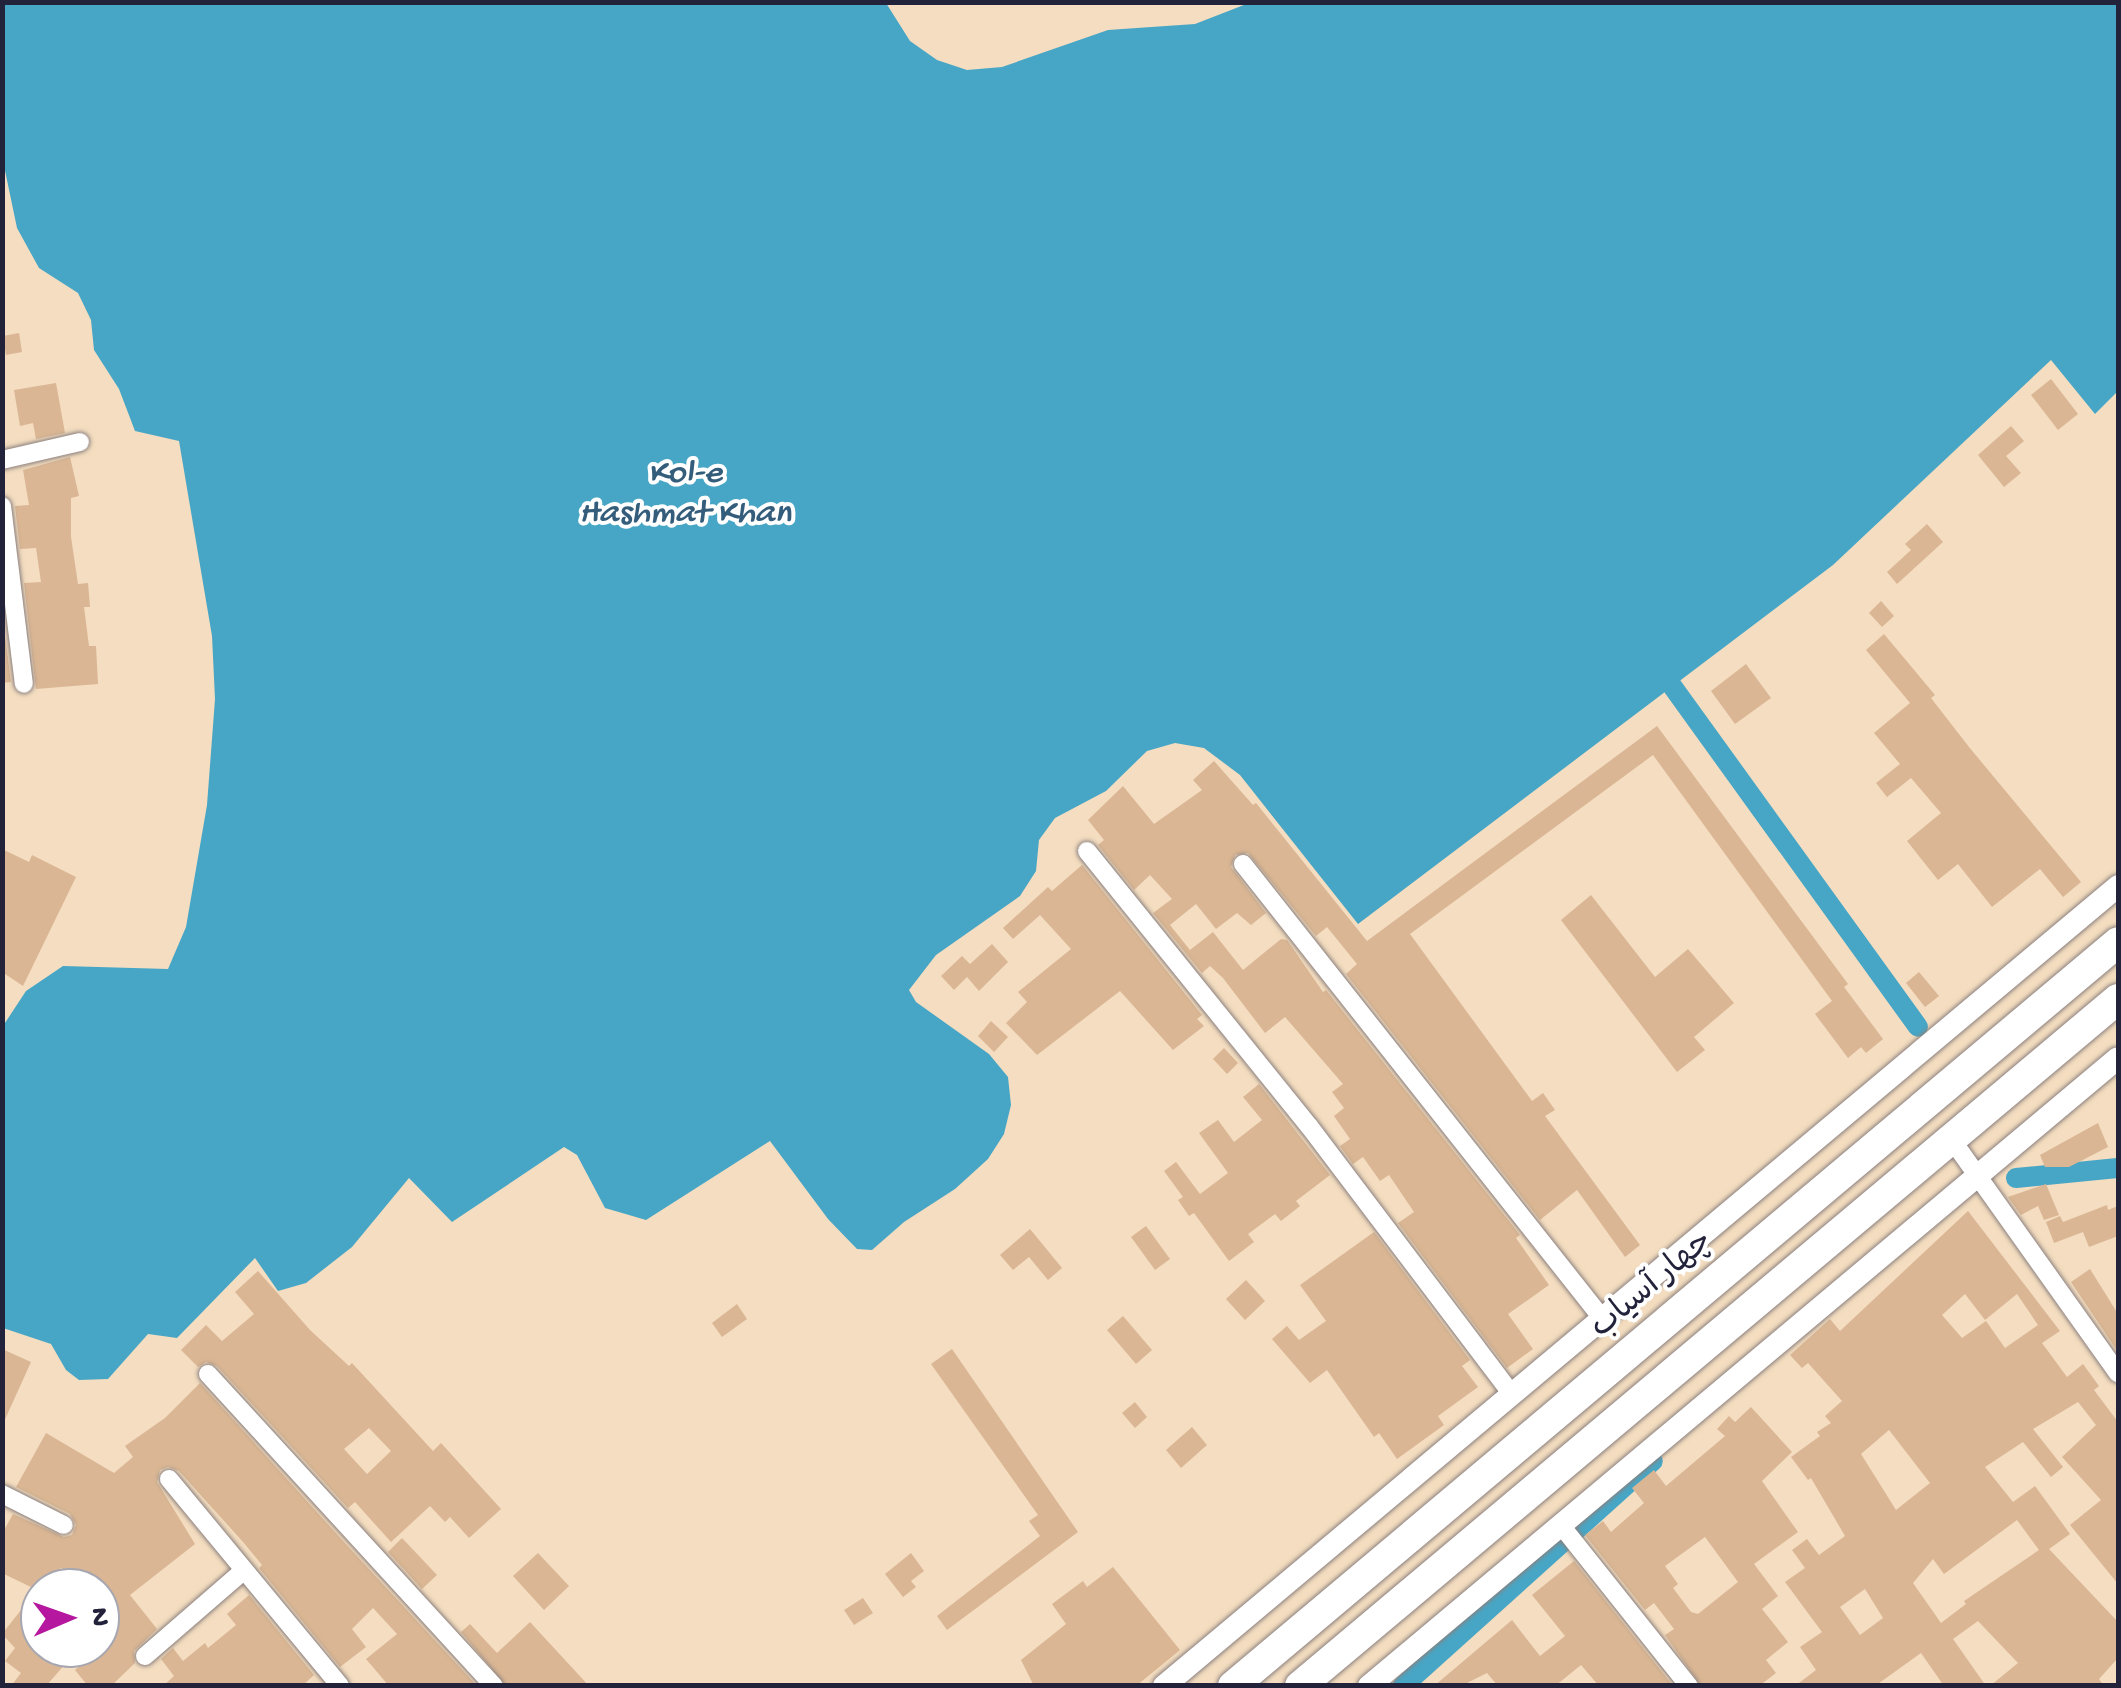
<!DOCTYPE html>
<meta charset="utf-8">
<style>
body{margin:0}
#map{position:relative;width:2121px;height:1688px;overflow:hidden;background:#f4ddc0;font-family:"Gochi Hand","Playpen Sans Arabic",sans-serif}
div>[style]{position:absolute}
.water>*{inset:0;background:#47a6c6}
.canal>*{height:20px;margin:-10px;padding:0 10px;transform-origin:10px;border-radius:10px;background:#47a6c6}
.building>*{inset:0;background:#dab694}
.roads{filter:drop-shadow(0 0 2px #8b807e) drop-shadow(0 0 2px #8b807e)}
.street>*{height:18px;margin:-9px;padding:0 9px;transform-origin:9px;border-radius:9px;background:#fff}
.secondary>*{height:22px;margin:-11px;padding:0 11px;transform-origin:11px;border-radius:11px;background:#fff}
.highway>*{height:30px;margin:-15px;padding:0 15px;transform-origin:15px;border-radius:15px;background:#fff}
span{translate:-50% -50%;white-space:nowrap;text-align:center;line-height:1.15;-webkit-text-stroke:8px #fff;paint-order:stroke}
.street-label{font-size:32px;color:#22223b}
.water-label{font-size:35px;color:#335d7a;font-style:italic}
.frame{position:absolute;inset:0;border:5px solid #22223b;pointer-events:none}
.north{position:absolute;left:20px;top:1568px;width:100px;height:100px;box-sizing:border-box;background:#fff;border:2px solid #a7a7b1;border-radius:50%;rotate:88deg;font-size:28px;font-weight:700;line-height:40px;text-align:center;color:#22223b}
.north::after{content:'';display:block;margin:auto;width:35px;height:45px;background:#b5179e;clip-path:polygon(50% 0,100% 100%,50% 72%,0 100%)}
</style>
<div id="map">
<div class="water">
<i style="clip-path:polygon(3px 2px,886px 3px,910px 41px,937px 60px,967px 70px,1002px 67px,1108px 30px,1195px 24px,1249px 3px,2118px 3px,2118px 391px,2095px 414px,2051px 360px,1833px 565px,1358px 924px,1240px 775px,1204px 748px,1175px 743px,1147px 751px,1106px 791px,1055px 818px,1039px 840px,1036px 871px,1020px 896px,936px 955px,909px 990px,916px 1002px,989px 1054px,1008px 1077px,1011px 1105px,1004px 1134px,988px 1159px,955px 1189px,904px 1222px,872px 1250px,857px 1249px,828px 1219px,770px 1141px,646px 1220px,605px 1208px,577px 1155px,564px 1147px,452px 1222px,409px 1178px,352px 1247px,306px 1283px,278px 1291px,255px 1258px,177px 1338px,148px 1334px,108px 1379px,79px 1380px,66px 1370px,51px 1344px,3px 1328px,3px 1026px,26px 991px,63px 966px,168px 969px,186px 927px,207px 805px,215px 699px,212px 636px,179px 441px,135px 431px,119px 389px,94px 350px,91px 320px,78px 293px,39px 268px,17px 228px,3px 161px)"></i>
</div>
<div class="canal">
<i style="left:1657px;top:665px;width:446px;rotate:54.2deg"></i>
<i style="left:2016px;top:1178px;width:102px;rotate:-5.6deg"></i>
<i style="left:1403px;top:1686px;width:336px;rotate:-42deg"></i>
</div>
<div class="building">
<i style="clip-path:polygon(19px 333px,22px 352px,6px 355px,3px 336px)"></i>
<i style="clip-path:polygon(2051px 379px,2078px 414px,2058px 430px,2031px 395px)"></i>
<i style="clip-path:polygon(56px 383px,65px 433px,36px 439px,33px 423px,20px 426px,14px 390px)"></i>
<i style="clip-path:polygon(2011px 426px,2024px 441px,2006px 456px,2021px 473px,2004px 487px,1978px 455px)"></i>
<i style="clip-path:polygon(70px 457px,79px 496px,71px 498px,71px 537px,78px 584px,88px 583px,90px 607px,84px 607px,89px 646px,96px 646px,98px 684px,36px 689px,24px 583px,41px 582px,36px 548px,20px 549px,15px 506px,29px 505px,23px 470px)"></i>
<i style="clip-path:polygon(1927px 524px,1943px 542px,1897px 584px,1887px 572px,1911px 550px,1905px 544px)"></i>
<i style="clip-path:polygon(1881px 601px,1894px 616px,1882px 627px,1869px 613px)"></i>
<i style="clip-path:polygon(2px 612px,11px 682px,2px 683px)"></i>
<i style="clip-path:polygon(1884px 634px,1935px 695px,1931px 698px,1969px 747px,2081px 882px,2063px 897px,2040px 869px,1992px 907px,1958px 864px,1938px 880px,1907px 841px,1941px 813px,1911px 778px,1887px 797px,1876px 783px,1900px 764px,1874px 733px,1910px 703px,1866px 650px)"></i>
<i style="clip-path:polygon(1746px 664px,1771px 698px,1735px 724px,1711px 691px)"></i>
<i style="clip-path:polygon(1657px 726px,1848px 984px,1844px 987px,1883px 1039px,1866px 1053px,1861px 1047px,1848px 1058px,1815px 1014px,1832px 1001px,1653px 755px,1410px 934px,1532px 1101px,1543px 1093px,1555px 1110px,1545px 1116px,1640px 1245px,1625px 1257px,1577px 1190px,1540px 1220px,1346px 974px,1357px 964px,1327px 927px,1316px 936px,1248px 853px,1235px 855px,1231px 867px,1266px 913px,1251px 925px,1237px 913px,1216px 929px,1196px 904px,1170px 925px,1190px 950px,1213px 932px,1243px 970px,1281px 939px,1287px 940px,1323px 992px,1326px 990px,1520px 1235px,1516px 1238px,1549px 1285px,1508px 1314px,1533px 1349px,1507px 1368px,1398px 1223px,1414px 1212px,1389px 1175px,1380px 1181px,1363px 1157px,1353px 1164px,1340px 1146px,1350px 1139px,1334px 1116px,1344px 1108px,1332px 1092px,1343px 1084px,1285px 1017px,1265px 1033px,1223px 978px,1210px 966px,1202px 973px,1153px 913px,1172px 899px,1150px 875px,1134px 890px,1098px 845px,1104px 840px,1088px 820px,1123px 786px,1154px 824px,1202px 790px,1193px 780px,1214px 761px,1253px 805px,1256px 803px,1367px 941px)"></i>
<i style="clip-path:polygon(2px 849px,29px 862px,32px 855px,76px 877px,23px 986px,2px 972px)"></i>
<i style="clip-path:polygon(1082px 865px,1202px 1015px,1197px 1019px,1204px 1026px,1173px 1050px,1120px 991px,1037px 1055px,1006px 1023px,1027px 1002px,1018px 992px,1071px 949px,1040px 915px,1013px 939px,1003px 928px,1048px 887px,1052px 891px)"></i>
<i style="clip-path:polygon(1591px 895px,1655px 977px,1688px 949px,1734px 1003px,1694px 1037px,1705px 1050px,1677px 1072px,1561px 920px)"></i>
<i style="clip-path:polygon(992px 944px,1008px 962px,979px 991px,967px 977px,954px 990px,941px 976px,962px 956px,970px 964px)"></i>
<i style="clip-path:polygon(1919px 972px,1939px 996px,1925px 1007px,1906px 983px)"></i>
<i style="clip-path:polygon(991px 1021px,1008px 1037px,994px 1052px,978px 1036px)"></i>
<i style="clip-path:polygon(1224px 1048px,1238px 1063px,1227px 1074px,1213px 1059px)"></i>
<i style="clip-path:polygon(1259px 1084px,1330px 1175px,1296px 1201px,1300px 1206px,1281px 1221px,1275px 1214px,1248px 1234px,1254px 1242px,1229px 1261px,1194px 1213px,1189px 1216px,1178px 1200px,1183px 1197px,1164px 1171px,1176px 1162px,1200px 1194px,1228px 1173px,1199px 1133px,1218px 1120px,1234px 1142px,1262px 1120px,1243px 1097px)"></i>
<i style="clip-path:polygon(2098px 1123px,2108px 1147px,2069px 1167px,2045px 1167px,2040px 1155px)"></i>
<i style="clip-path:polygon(2046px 1184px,2059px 1215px,2044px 1220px,2038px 1206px,2021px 1215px,2008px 1197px)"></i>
<i style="clip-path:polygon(2107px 1205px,2108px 1210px,2118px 1206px,2118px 1236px,2089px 1247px,2083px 1232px,2054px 1243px,2046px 1222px,2060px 1216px,2063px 1222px)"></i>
<i style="clip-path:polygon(evenodd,1968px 1211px,2060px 1331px,2042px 1343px,2067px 1377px,2083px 1364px,2099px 1386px,2094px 1390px,2118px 1422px,2118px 1584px,2070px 1525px,2101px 1500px,2062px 1457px,2096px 1425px,2078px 1402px,2033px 1429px,2063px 1467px,2051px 1477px,2023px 1442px,1985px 1467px,2013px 1502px,2035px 1486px,2070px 1534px,2049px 1549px,2118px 1622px,2118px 1658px,2099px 1679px,2104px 1686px,1990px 1686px,2018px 1663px,1978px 1621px,1953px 1639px,1986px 1686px,1944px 1686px,1921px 1653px,1875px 1686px,1795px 1686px,1816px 1670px,1800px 1647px,1822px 1632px,1785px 1582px,1805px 1568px,1792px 1550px,1807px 1539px,1819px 1555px,1845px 1536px,1811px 1478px,1808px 1480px,1791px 1457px,1820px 1436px,1817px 1432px,1831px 1423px,1825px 1416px,1842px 1401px,1808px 1363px,1802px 1368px,1790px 1355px,1830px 1319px,1840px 1331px,1968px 1211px,1965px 1294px,1985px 1320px,2017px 1294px,2038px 1325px,2005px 1348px,1986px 1321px,1962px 1338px,1942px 1315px,1965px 1294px,1968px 1211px,1889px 1430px,1930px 1483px,1896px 1510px,1861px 1454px,1889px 1430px,1968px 1211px,2017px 1520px,2039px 1550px,1964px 1601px,1966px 1604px,1941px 1623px,1913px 1583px,1933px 1559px,1944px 1574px,2017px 1520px,1968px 1211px,1865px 1589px,1883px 1618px,1860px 1635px,1840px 1607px,1865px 1589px)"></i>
<i style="clip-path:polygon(1146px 1226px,1170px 1259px,1155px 1270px,1131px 1237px)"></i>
<i style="clip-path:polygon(1030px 1229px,1062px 1268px,1048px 1280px,1029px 1257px,1013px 1270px,1000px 1255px)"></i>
<i style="clip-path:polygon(1374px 1232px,1470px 1360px,1462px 1366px,1478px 1387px,1438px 1416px,1444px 1425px,1397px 1459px,1379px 1433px,1374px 1437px,1327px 1370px,1310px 1383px,1272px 1339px,1287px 1326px,1299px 1340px,1326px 1321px,1300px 1285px)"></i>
<i style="clip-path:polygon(2090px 1269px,2118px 1314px,2118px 1352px,2071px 1282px)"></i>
<i style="clip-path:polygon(evenodd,258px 1271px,310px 1330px,349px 1366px,352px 1363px,433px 1451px,441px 1443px,501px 1509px,469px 1538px,450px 1517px,445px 1522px,430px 1506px,391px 1542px,355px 1502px,348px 1508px,217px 1366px,206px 1362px,198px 1367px,181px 1350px,206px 1325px,222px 1341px,254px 1314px,235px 1292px,258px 1271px,369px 1428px,391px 1451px,367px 1474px,344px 1449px,369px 1428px)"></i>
<i style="clip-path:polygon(1246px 1280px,1265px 1301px,1245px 1320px,1226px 1299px)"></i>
<i style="clip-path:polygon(737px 1304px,747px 1319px,722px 1337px,712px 1323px)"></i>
<i style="clip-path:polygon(1123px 1316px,1152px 1350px,1136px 1364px,1107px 1330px)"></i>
<i style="clip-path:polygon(2px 1349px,31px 1362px,2px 1426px)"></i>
<i style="clip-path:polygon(952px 1349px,1078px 1532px,947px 1630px,937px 1616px,1040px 1536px,1029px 1521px,1038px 1515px,931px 1364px)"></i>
<i style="clip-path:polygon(200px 1383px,343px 1541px,477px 1686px,389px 1686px,366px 1659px,397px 1634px,373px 1608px,352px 1629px,366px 1647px,340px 1667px,259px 1568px,262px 1565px,243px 1542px,179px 1471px,168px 1467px,160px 1470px,157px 1482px,195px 1544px,130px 1595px,157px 1629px,134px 1651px,135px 1663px,111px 1686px,88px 1686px,75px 1670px,100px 1648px,100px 1588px,80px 1588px,61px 1568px,40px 1588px,40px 1648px,52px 1648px,67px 1662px,46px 1686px,11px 1686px,21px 1673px,5px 1661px,15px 1648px,2px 1634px,37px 1590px,2px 1573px,2px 1534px,13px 1514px,64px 1537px,72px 1535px,76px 1525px,70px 1514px,16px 1487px,46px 1433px,114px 1473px,133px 1457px,125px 1446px,165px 1418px)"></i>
<i style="clip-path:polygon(1135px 1402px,1147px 1417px,1135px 1428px,1122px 1413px)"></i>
<i style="clip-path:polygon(evenodd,1751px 1407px,1792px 1452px,1762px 1481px,1798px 1532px,1754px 1564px,1778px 1596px,1762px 1609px,1788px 1642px,1766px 1660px,1776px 1673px,1759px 1686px,1701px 1686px,1665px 1635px,1674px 1629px,1654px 1603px,1645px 1610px,1585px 1535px,1603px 1521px,1611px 1532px,1644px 1503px,1632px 1488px,1654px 1470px,1666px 1486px,1725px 1436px,1717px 1429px,1729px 1416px,1735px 1422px,1751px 1407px,1705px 1537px,1738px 1582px,1698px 1614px,1691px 1612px,1673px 1588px,1678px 1584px,1665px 1566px,1705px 1537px)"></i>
<i style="clip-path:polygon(1192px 1427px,1207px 1445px,1181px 1468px,1166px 1450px)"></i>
<i style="clip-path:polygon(402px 1538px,437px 1575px,422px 1589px,388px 1552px)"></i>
<i style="clip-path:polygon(538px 1553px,569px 1586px,544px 1610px,513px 1576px)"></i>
<i style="clip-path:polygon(911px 1553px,924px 1571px,911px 1581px,916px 1587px,903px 1597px,885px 1574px)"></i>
<i style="clip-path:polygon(1574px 1561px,1673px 1686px,1599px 1686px,1581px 1665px,1555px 1686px,1498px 1686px,1487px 1673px,1461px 1686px,1434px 1686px,1512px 1620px,1540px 1656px,1565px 1636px,1532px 1595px)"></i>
<i style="clip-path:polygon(1113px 1567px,1180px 1650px,1136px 1686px,1034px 1686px,1021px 1660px,1066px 1624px,1052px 1604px,1083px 1581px,1087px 1587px)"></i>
<i style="clip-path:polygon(249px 1595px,314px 1675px,302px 1686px,163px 1686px,174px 1676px,161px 1659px,173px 1648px,183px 1661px,205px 1643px,208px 1648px,236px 1625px,227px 1614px)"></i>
<i style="clip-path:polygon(863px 1598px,873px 1613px,854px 1625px,844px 1610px)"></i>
<i style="clip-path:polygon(530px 1622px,589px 1686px,506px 1686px,461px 1632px,470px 1624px,497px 1653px)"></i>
</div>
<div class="roads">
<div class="street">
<i style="left:2px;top:460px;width:80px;rotate:-13deg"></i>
<i style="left:2px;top:506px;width:179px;rotate:83deg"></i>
<i style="left:1087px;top:851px;width:353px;rotate:51.1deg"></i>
<i style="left:1309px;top:1126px;width:333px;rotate:52.9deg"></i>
<i style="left:1243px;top:864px;width:577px;rotate:51.68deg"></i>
<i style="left:1950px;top:1137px;width:290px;rotate:54.6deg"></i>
<i style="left:208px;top:1374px;width:423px;rotate:47.5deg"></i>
<i style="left:169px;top:1479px;width:268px;rotate:50.4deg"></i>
<i style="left:2px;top:1494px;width:69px;rotate:26.6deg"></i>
<i style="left:1560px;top:1524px;width:207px;rotate:51.5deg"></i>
<i style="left:145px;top:1656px;width:130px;rotate:-40.9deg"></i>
</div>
<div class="secondary">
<i style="left:1164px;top:1686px;width:1245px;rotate:-39.98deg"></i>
<i style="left:1369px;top:1686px;width:977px;rotate:-39.98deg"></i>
</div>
<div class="highway">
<i style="left:1233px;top:1686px;width:1156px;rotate:-40.05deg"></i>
<i style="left:1300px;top:1686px;width:1068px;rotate:-40.03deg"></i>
</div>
</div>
<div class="street-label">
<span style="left:1653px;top:1286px;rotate:-40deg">چهار آسیاب</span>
</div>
<div class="water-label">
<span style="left:685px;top:495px">Kol-e<br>Hashmat Khan</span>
</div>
<div class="frame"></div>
<div class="north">N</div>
</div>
